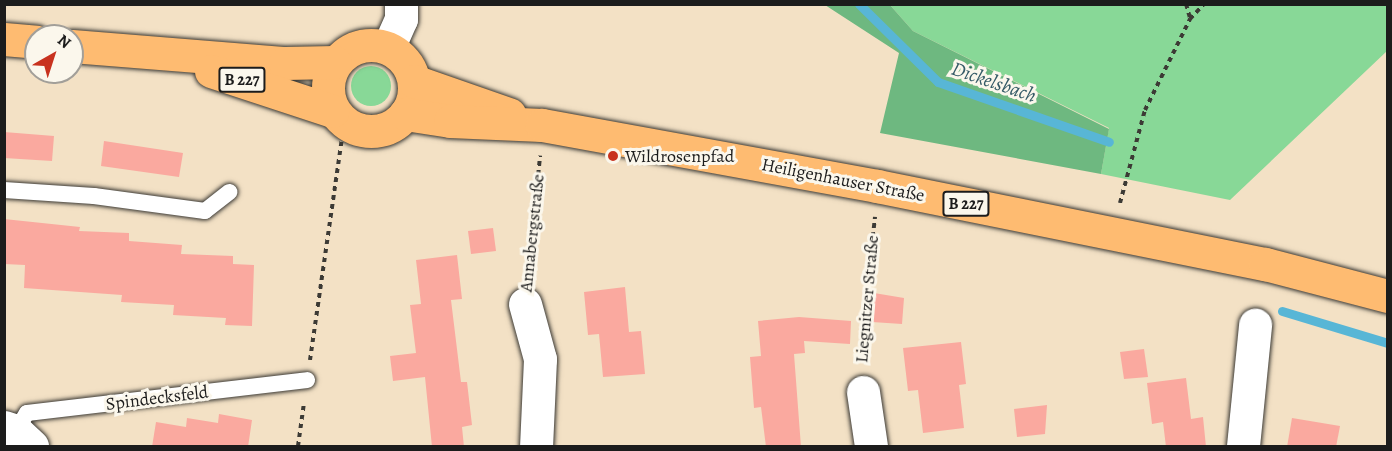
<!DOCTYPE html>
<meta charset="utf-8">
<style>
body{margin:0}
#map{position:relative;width:1392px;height:451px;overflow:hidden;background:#f3e1c5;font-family:Alegreya,serif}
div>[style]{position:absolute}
.green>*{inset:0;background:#88d897}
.round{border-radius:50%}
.forest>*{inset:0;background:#6eb880}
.stream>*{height:9px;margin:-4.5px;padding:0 4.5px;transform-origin:4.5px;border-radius:4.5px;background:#58b6d6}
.building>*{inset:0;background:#faa99f}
.path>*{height:4px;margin-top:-2px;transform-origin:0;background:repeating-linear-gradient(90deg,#3c3a35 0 4.5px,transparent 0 9px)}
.roads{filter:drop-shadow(0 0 2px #3c3a35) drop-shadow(0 0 2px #3c3a35)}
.service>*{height:16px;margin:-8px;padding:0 8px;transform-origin:8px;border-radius:8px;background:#fff}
.minor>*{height:33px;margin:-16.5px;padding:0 16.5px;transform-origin:16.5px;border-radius:16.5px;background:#fff}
.primary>*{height:33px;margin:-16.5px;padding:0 16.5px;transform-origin:16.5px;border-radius:16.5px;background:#febb71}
.primary>.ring{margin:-16.5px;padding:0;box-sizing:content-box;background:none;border:33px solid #febb71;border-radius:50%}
.dots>*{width:16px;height:16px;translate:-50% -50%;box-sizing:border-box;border:3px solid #fbf7ec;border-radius:50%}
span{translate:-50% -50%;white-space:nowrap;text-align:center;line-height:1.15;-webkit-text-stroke:6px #fbf7ec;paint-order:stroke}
.shield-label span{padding:2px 4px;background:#fbf7ec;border:2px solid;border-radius:4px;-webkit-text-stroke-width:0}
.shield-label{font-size:16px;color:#1c1c1c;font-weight:700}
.poi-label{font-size:18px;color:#1c1c1c}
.left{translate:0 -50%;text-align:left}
.street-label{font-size:18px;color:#1c1c1c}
.water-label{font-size:20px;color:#345a66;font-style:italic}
.frame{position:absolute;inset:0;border:6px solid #1c1c1c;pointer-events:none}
.north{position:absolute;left:24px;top:24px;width:60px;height:60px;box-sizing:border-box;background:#fbf7ec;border:2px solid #a29f99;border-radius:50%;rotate:39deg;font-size:16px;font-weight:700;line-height:24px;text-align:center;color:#1c1c1c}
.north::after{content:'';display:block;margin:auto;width:21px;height:27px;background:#c8321e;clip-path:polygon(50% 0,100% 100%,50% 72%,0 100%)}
</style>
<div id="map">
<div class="green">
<i style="clip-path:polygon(890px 5px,1387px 5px,1387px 51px,1230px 200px,1101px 174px,1109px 128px,913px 31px)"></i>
<i class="round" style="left:351px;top:66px;width:40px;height:40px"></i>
</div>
<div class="forest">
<i style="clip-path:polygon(825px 5px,890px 5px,913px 31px,1109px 129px,1101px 174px,880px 133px,899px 53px)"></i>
</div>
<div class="stream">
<i style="left:859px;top:4px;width:111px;rotate:44.6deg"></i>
<i style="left:938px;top:82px;width:181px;rotate:19.3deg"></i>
<i style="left:1282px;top:311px;width:111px;rotate:16.8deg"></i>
</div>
<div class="building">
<i style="clip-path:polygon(4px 132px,54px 136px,52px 161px,4px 158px)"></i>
<i style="clip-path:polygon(104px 141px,183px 153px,179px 177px,101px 166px)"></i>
<i style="clip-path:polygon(4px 219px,80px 227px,79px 231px,129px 233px,129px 241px,182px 245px,181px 254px,233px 256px,233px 264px,254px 265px,252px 326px,225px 325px,226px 318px,173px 315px,174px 305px,121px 302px,122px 295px,24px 288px,25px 265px,4px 264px)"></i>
<i style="clip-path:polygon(493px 228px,496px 251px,471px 254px,468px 231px)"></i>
<i style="clip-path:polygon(457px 255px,462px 299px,451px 300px,461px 382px,467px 382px,472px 425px,462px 427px,464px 447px,432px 447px,425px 377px,393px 381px,390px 356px,416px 353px,410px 305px,421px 304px,416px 260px)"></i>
<i style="clip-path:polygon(625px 287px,629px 332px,641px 331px,645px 374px,603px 377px,599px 334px,588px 335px,584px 292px)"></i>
<i style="clip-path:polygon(874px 293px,904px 298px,902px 324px,872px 322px)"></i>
<i style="clip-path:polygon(799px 317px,851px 321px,850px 344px,804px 341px,805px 353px,794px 354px,801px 447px,766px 447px,761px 407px,754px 408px,750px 357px,761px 356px,758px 321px)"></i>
<i style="clip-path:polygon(961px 342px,966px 384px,959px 385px,964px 428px,923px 433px,918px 390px,908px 391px,903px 348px)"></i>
<i style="clip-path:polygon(1144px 349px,1148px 377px,1124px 379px,1120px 352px)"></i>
<i style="clip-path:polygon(1186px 378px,1191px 419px,1203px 417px,1206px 447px,1166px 447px,1163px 422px,1152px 424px,1147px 383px)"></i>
<i style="clip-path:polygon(1047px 405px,1045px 434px,1017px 437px,1014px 409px)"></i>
<i style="clip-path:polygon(219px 414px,252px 420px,248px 447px,152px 447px,156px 422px,186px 427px,187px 418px,218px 423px)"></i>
<i style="clip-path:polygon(1292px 418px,1340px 426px,1336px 447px,1287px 447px)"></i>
</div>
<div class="path">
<i style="left:1186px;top:4px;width:15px;rotate:74deg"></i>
<i style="left:1120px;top:203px;width:96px;rotate:-75deg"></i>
<i style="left:1145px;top:110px;width:102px;rotate:-63.7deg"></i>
<i style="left:1190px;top:19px;width:21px;rotate:-47deg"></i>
<i style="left:528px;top:273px;width:118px;rotate:-84.1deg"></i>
<i style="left:310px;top:360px;width:223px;rotate:-81.8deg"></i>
<i style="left:859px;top:362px;width:146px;rotate:-83.7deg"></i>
<i style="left:298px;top:446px;width:43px;rotate:-82.1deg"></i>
</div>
<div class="roads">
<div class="service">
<i style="left:4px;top:190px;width:90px;rotate:3.8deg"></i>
<i style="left:94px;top:196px;width:112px;rotate:7.7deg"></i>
<i style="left:205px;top:211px;width:31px;rotate:-38deg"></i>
<i style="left:16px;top:431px;width:21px;rotate:-59deg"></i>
<i style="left:27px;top:413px;width:282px;rotate:-6.7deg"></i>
</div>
<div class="minor">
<i style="left:388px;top:48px;width:32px;rotate:-66deg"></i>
<i style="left:401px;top:19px;width:15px;rotate:-90deg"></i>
<i style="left:525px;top:304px;width:57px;rotate:74.7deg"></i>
<i style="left:540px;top:359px;width:87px;rotate:92.6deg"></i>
<i style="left:863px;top:392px;width:55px;rotate:81.6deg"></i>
<i style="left:4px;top:427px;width:13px;rotate:18deg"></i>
<i style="left:16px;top:431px;width:22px;rotate:43deg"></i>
<i style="left:1243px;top:446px;width:122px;rotate:-84.3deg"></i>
</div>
<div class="primary">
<i style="left:4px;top:39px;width:32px;rotate:5deg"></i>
<i class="ring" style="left:328px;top:45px;width:53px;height:53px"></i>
<i style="left:72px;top:46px;width:214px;rotate:4.6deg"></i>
<i style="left:285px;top:63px;width:50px;rotate:-1.1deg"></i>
<i style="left:211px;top:71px;width:128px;rotate:18.2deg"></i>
<i style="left:414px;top:81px;width:101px;rotate:19.2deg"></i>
<i style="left:405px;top:114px;width:46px;rotate:8.8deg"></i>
<i style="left:450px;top:121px;width:92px;rotate:2.5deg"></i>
<i style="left:542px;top:125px;width:341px;rotate:10.3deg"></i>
<i style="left:877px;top:186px;width:396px;rotate:11.4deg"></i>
<i style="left:1265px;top:264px;width:127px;rotate:14.6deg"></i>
</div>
</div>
<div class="dots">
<i style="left:613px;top:156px;background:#c8321e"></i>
</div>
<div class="shield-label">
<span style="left:242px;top:80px">B 227</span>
<span style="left:966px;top:204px">B 227</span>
</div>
<div class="poi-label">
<span class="left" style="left:625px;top:156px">Wildrosenpfad</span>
</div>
<div class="street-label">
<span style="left:843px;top:180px;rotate:11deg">Heiligenhauser Straße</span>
<span style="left:532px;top:233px;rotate:-84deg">Annabergstraße</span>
<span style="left:867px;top:299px;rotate:-85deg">Liegnitzer Straße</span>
<span style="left:157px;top:398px;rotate:-7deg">Spindecksfeld</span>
</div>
<div class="water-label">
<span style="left:994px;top:82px;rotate:19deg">Dickelsbach</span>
</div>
<div class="frame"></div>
<div class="north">N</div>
</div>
